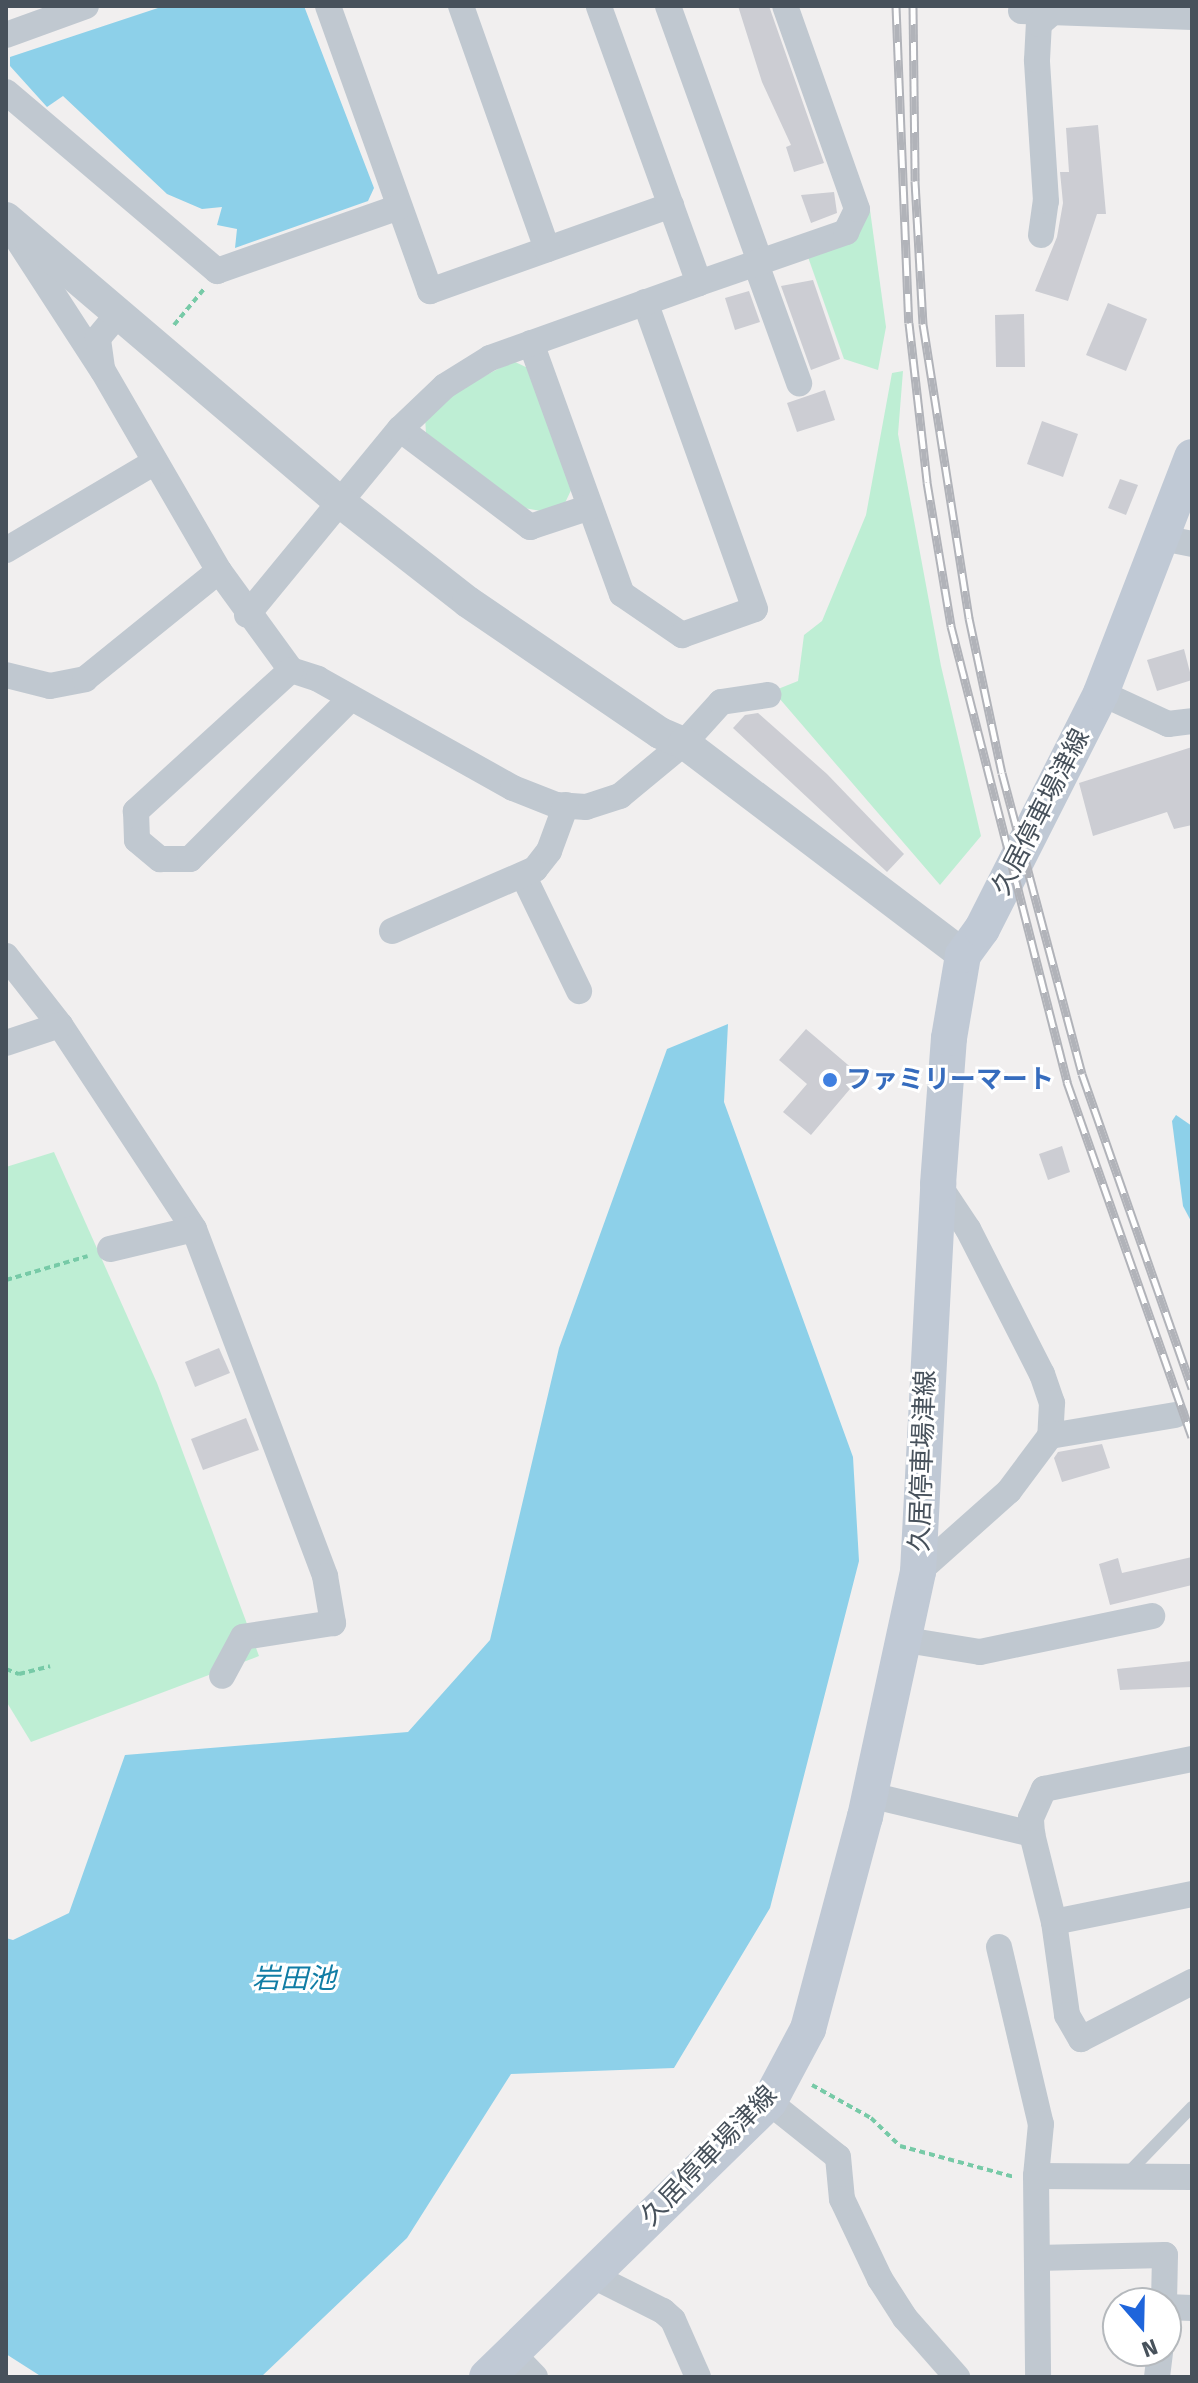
<!DOCTYPE html>
<meta charset="utf-8">
<style>
body{margin:0}
#map{position:relative;width:1198px;height:2383px;overflow:hidden;background:#f1efef;font-family:"Fira Sans","Noto Sans JP",sans-serif}
div>[style]{position:absolute}
.green>*{inset:0;background:#beeed4}
.water>*{inset:0;background:#8dd0e9}
.building>*{inset:0;background:#cccdd3}
.path>*{height:4px;margin-top:-2px;transform-origin:0;background:repeating-linear-gradient(90deg,#77caa7 0 6px,transparent 0 10px)}
.service>*{height:12px;margin:-6px;padding:0 6px;transform-origin:6px;border-radius:6px;background:#c0c8d0}
.minor>*{height:26px;margin:-13px;padding:0 13px;transform-origin:13px;border-radius:13px;background:#c0c8d0}
.tertiary>*{height:32px;margin:-16px;padding:0 16px;transform-origin:16px;border-radius:16px;background:#c0c8d0}
.secondary>*{height:36px;margin:-18px;padding:0 18px;transform-origin:18px;border-radius:18px;background:#c0c9d5}
.rail>*{height:9px;margin-top:-4.5px;transform-origin:0;background:repeating-linear-gradient(90deg,#fff 0 18px,#b1b3b9 0 36px);box-sizing:border-box;border-block:2px solid #b1b3b9}
.dots>*{width:22px;height:22px;translate:-50% -50%;box-sizing:border-box;border:4px solid #fff;border-radius:50%}
span{translate:-50% -50%;white-space:nowrap;text-align:center;line-height:1.15;-webkit-text-stroke:6px #fff;paint-order:stroke}
.street-label{font-size:26px;color:#47515b}
.shop-label{font-size:26px;color:#366cbe;font-weight:700}
.left{translate:0 -50%;text-align:left}
.water-label{font-size:28px;color:#117da5;font-style:italic}
.frame{position:absolute;inset:0;border:8px solid #47515b;pointer-events:none}
.north{position:absolute;left:1102px;top:2287px;width:80px;height:80px;box-sizing:border-box;background:#fff;border:2px solid #b5b9bd;border-radius:50%;rotate:160deg;font-size:22px;font-weight:700;line-height:32px;text-align:center;color:#47515b}
.north::after{content:'';display:block;margin:auto;width:28px;height:36px;background:#1f65db;clip-path:polygon(50% 0,100% 100%,50% 72%,0 100%)}
</style>
<div id="map">
<div class="green">
<i style="clip-path:polygon(870px 210px,886px 327px,878px 370px,844px 359px,808px 257px)"></i>
<i style="clip-path:polygon(513px 361px,530px 369px,572px 488px,565px 503px,541px 511px,524px 508px,426px 434px,425px 416px,460px 389px)"></i>
<i style="clip-path:polygon(903px 371px,898px 434px,941px 666px,981px 836px,940px 885px,773px 691px,798px 681px,804px 635px,822px 621px,866px 515px,892px 373px)"></i>
<i style="clip-path:polygon(54px 1152px,157px 1383px,259px 1656px,31px 1742px,6px 1701px,6px 1167px)"></i>
</div>
<div class="water">
<i style="clip-path:polygon(164px 6px,304px 6px,374px 188px,368px 201px,235px 248px,237px 229px,217px 225px,222px 207px,202px 209px,167px 194px,63px 96px,47px 107px,10px 66px,10px 57px)"></i>
<i style="clip-path:polygon(728px 1024px,724px 1102px,853px 1457px,859px 1561px,770px 1908px,674px 2068px,511px 2074px,407px 2238px,261px 2377px,42px 2377px,6px 2354px,6px 1938px,13px 1940px,69px 1913px,125px 1755px,408px 1732px,490px 1640px,559px 1348px,667px 1049px)"></i>
<i style="clip-path:polygon(1176px 1115px,1192px 1126px,1192px 1223px,1183px 1206px,1172px 1121px)"></i>
</div>
<div class="building">
<i style="clip-path:polygon(738px 6px,769px 6px,824px 163px,794px 172px,786px 147px,791px 145px,762px 82px)"></i>
<i style="clip-path:polygon(1098px 125px,1106px 214px,1097px 214px,1068px 301px,1035px 291px,1057px 237px,1063px 203px,1060px 172px,1069px 172px,1066px 128px)"></i>
<i style="clip-path:polygon(834px 192px,837px 213px,811px 223px,801px 195px)"></i>
<i style="clip-path:polygon(813px 280px,840px 359px,811px 370px,781px 286px)"></i>
<i style="clip-path:polygon(749px 291px,760px 322px,735px 330px,725px 298px)"></i>
<i style="clip-path:polygon(1108px 303px,1147px 319px,1126px 371px,1086px 355px)"></i>
<i style="clip-path:polygon(1024px 314px,1025px 367px,996px 367px,995px 315px)"></i>
<i style="clip-path:polygon(825px 390px,835px 420px,797px 432px,787px 403px)"></i>
<i style="clip-path:polygon(1042px 421px,1078px 434px,1063px 477px,1027px 464px)"></i>
<i style="clip-path:polygon(1120px 479px,1138px 485px,1126px 515px,1108px 508px)"></i>
<i style="clip-path:polygon(1184px 649px,1192px 680px,1157px 691px,1147px 660px)"></i>
<i style="clip-path:polygon(758px 713px,827px 774px,904px 854px,887px 872px,733px 728px,745px 715px)"></i>
<i style="clip-path:polygon(1192px 747px,1192px 825px,1174px 829px,1167px 812px,1093px 836px,1079px 783px)"></i>
<i style="clip-path:polygon(806px 1029px,861px 1076px,811px 1135px,783px 1112px,807px 1084px,779px 1060px)"></i>
<i style="clip-path:polygon(1062px 1146px,1070px 1172px,1048px 1180px,1039px 1154px)"></i>
<i style="clip-path:polygon(219px 1348px,230px 1373px,195px 1387px,185px 1362px)"></i>
<i style="clip-path:polygon(246px 1418px,259px 1450px,203px 1470px,191px 1439px)"></i>
<i style="clip-path:polygon(1102px 1444px,1110px 1468px,1062px 1482px,1054px 1458px,1058px 1452px)"></i>
<i style="clip-path:polygon(1192px 1557px,1192px 1585px,1110px 1605px,1099px 1564px,1118px 1558px,1122px 1573px)"></i>
<i style="clip-path:polygon(1192px 1661px,1192px 1687px,1120px 1690px,1117px 1669px)"></i>
</div>
<div class="path">
<i style="left:174px;top:325px;width:47px;rotate:-50.2deg"></i>
<i style="left:6px;top:1280px;width:85px;rotate:-16.3deg"></i>
<i style="left:6px;top:1669px;width:14px;rotate:21deg"></i>
<i style="left:19px;top:1674px;width:32px;rotate:-14deg"></i>
<i style="left:812px;top:2085px;width:68px;rotate:29.2deg"></i>
<i style="left:871px;top:2118px;width:40px;rotate:44deg"></i>
<i style="left:900px;top:2146px;width:118px;rotate:15.2deg"></i>
</div>
<div class="service">
<i style="left:1128px;top:2173px;width:92px;rotate:-45.9deg"></i>
</div>
<div class="minor">
<i style="left:328px;top:6px;width:303px;rotate:70.3deg"></i>
<i style="left:430px;top:291px;width:256px;rotate:-19.6deg"></i>
<i style="left:461px;top:6px;width:258px;rotate:70.5deg"></i>
<i style="left:668px;top:6px;width:272px;rotate:70.2deg"></i>
<i style="left:1021px;top:11px;width:171px;rotate:2deg"></i>
<i style="left:6px;top:35px;width:85px;rotate:-19.9deg"></i>
<i style="left:6px;top:92px;width:277px;rotate:40.3deg"></i>
<i style="left:217px;top:271px;width:193px;rotate:-19.4deg"></i>
<i style="left:12px;top:231px;width:167px;rotate:57deg"></i>
<i style="left:103px;top:371px;width:231px;rotate:59.9deg"></i>
<i style="left:219px;top:571px;width:122px;rotate:54deg"></i>
<i style="left:291px;top:670px;width:28px;rotate:18deg"></i>
<i style="left:318px;top:679px;width:223px;rotate:29.2deg"></i>
<i style="left:513px;top:788px;width:46px;rotate:21.6deg"></i>
<i style="left:556px;top:805px;width:30px;rotate:4deg"></i>
<i style="left:586px;top:807px;width:36px;rotate:-18deg"></i>
<i style="left:620px;top:796px;width:83px;rotate:-39.6deg"></i>
<i style="left:684px;top:743px;width:55px;rotate:-47.9deg"></i>
<i style="left:721px;top:702px;width:48px;rotate:-8.5deg"></i>
<i style="left:1041px;top:235px;width:34px;rotate:-82deg"></i>
<i style="left:1046px;top:201px;width:141px;rotate:-93.7deg"></i>
<i style="left:1037px;top:60px;width:36px;rotate:-87deg"></i>
<i style="left:1039px;top:24px;width:18px;rotate:-41deg"></i>
<i style="left:756px;top:264px;width:127px;rotate:70.1deg"></i>
<i style="left:699px;top:283px;width:156px;rotate:-19.1deg"></i>
<i style="left:846px;top:232px;width:25px;rotate:-64deg"></i>
<i style="left:857px;top:209px;width:215px;rotate:-109.5deg"></i>
<i style="left:531px;top:343px;width:267px;rotate:70.1deg"></i>
<i style="left:622px;top:594px;width:73px;rotate:34.3deg"></i>
<i style="left:682px;top:635px;width:77px;rotate:-19.6deg"></i>
<i style="left:755px;top:609px;width:326px;rotate:-109.7deg"></i>
<i style="left:102px;top:368px;width:30px;rotate:-98deg"></i>
<i style="left:98px;top:338px;width:34px;rotate:-50deg"></i>
<i style="left:400px;top:429px;width:163px;rotate:37deg"></i>
<i style="left:530px;top:527px;width:63px;rotate:-18.4deg"></i>
<i style="left:1162px;top:538px;width:31px;rotate:11deg"></i>
<i style="left:6px;top:550px;width:173px;rotate:-30.6deg"></i>
<i style="left:247px;top:615px;width:241px;rotate:-50.6deg"></i>
<i style="left:400px;top:429px;width:62px;rotate:-43.7deg"></i>
<i style="left:445px;top:386px;width:53px;rotate:-31.9deg"></i>
<i style="left:490px;top:358px;width:222px;rotate:-19.7deg"></i>
<i style="left:699px;top:283px;width:294px;rotate:-109.9deg"></i>
<i style="left:291px;top:670px;width:210px;rotate:137.7deg"></i>
<i style="left:136px;top:811px;width:29px;rotate:88deg"></i>
<i style="left:137px;top:840px;width:30px;rotate:40deg"></i>
<i style="left:160px;top:859px;width:30px"></i>
<i style="left:190px;top:859px;width:225px;rotate:-45deg"></i>
<i style="left:6px;top:675px;width:45px;rotate:14deg"></i>
<i style="left:50px;top:686px;width:36px;rotate:-11deg"></i>
<i style="left:85px;top:679px;width:172px;rotate:-38.9deg"></i>
<i style="left:1101px;top:693px;width:74px;rotate:24.8deg"></i>
<i style="left:1168px;top:724px;width:24px;rotate:-7deg"></i>
<i style="left:523px;top:875px;width:129px;rotate:64.2deg"></i>
<i style="left:392px;top:931px;width:156px;rotate:-23.4deg"></i>
<i style="left:535px;top:869px;width:23px;rotate:-52deg"></i>
<i style="left:549px;top:851px;width:49px;rotate:-69.7deg"></i>
<i style="left:6px;top:956px;width:88px;rotate:52deg"></i>
<i style="left:60px;top:1025px;width:244px;rotate:56.7deg"></i>
<i style="left:194px;top:1229px;width:371px;rotate:69.3deg"></i>
<i style="left:325px;top:1576px;width:48px;rotate:80.3deg"></i>
<i style="left:333px;top:1623px;width:91px;rotate:171.2deg"></i>
<i style="left:243px;top:1637px;width:44px;rotate:118.3deg"></i>
<i style="left:6px;top:1043px;width:57px;rotate:-18.4deg"></i>
<i style="left:938px;top:1184px;width:54px;rotate:56.3deg"></i>
<i style="left:968px;top:1229px;width:163px;rotate:63deg"></i>
<i style="left:1042px;top:1374px;width:31px;rotate:71deg"></i>
<i style="left:1052px;top:1403px;width:33px;rotate:93deg"></i>
<i style="left:110px;top:1249px;width:86px;rotate:-13.4deg"></i>
<i style="left:918px;top:1572px;width:122px;rotate:-41.7deg"></i>
<i style="left:1009px;top:1491px;width:69px;rotate:-53.3deg"></i>
<i style="left:1050px;top:1436px;width:127px;rotate:-9.5deg"></i>
<i style="left:906px;top:1640px;width:75px;rotate:9.2deg"></i>
<i style="left:980px;top:1652px;width:176px;rotate:-11.8deg"></i>
<i style="left:870px;top:1795px;width:167px;rotate:13.5deg"></i>
<i style="left:1032px;top:1834px;width:91px;rotate:76deg"></i>
<i style="left:1054px;top:1922px;width:94px;rotate:82deg"></i>
<i style="left:1067px;top:2015px;width:28px;rotate:60deg"></i>
<i style="left:1081px;top:2039px;width:125px;rotate:-27.2deg"></i>
<i style="left:1032px;top:1834px;width:16px;rotate:-94deg"></i>
<i style="left:1031px;top:1818px;width:32px;rotate:-66deg"></i>
<i style="left:1044px;top:1789px;width:151px;rotate:-11.5deg"></i>
<i style="left:1054px;top:1922px;width:141px;rotate:-11.5deg"></i>
<i style="left:999px;top:1947px;width:182px;rotate:76.7deg"></i>
<i style="left:1041px;top:2124px;width:52px;rotate:95.5deg"></i>
<i style="left:1036px;top:2176px;width:201px;rotate:89.4deg"></i>
<i style="left:769px;top:2102px;width:88px;rotate:38.6deg"></i>
<i style="left:838px;top:2157px;width:42px;rotate:84.6deg"></i>
<i style="left:842px;top:2199px;width:89px;rotate:64.6deg"></i>
<i style="left:880px;top:2279px;width:46px;rotate:57.3deg"></i>
<i style="left:905px;top:2318px;width:79px;rotate:48.6deg"></i>
<i style="left:1036px;top:2176px;width:156px;rotate:0.4deg"></i>
<i style="left:1037px;top:2258px;width:128px;rotate:-1.3deg"></i>
<i style="left:1165px;top:2255px;width:48px;rotate:91.2deg"></i>
<i style="left:591px;top:2275px;width:80px;rotate:26.6deg"></i>
<i style="left:663px;top:2311px;width:13px;rotate:42deg"></i>
<i style="left:673px;top:2320px;width:62px;rotate:66.3deg"></i>
<i style="left:1166px;top:2307px;width:26px;rotate:2deg"></i>
<i style="left:512px;top:2353px;width:33px;rotate:46deg"></i>
<i style="left:1157px;top:2377px;width:26px;rotate:-83deg"></i>
</div>
<div class="tertiary">
<i style="left:6px;top:218px;width:438px;rotate:40.4deg"></i>
<i style="left:340px;top:502px;width:162px;rotate:38deg"></i>
<i style="left:468px;top:602px;width:232px;rotate:34.3deg"></i>
<i style="left:660px;top:733px;width:26px;rotate:23deg"></i>
<i style="left:684px;top:743px;width:350px;rotate:37.2deg"></i>
</div>
<div class="secondary">
<i style="left:487px;top:2377px;width:394px;rotate:-44.3deg"></i>
<i style="left:769px;top:2102px;width:83px;rotate:-61.9deg"></i>
<i style="left:808px;top:2029px;width:220px;rotate:-75deg"></i>
<i style="left:865px;top:1817px;width:251px;rotate:-77.8deg"></i>
<i style="left:918px;top:1572px;width:389px;rotate:-87deg"></i>
<i style="left:938px;top:1184px;width:146px;rotate:-85.7deg"></i>
<i style="left:949px;top:1038px;width:84px;rotate:-80.4deg"></i>
<i style="left:963px;top:955px;width:32px;rotate:-54deg"></i>
<i style="left:982px;top:929px;width:264px;rotate:-63.2deg"></i>
<i style="left:1101px;top:693px;width:253px;rotate:-68.9deg"></i>
</div>
<div class="rail">
<i style="left:896px;top:6px;width:317px;rotate:87.7deg"></i>
<i style="left:909px;top:323px;width:160px;rotate:83.5deg"></i>
<i style="left:927px;top:482px;width:146px;rotate:80.5deg"></i>
<i style="left:951px;top:626px;width:471px;rotate:75.7deg"></i>
<i style="left:1067px;top:1082px;width:376px;rotate:70.6deg"></i>
<i style="left:913px;top:6px;width:175px;rotate:89.3deg"></i>
<i style="left:915px;top:181px;width:143px;rotate:86.8deg"></i>
<i style="left:923px;top:324px;width:298px;rotate:81.1deg"></i>
<i style="left:969px;top:618px;width:158px;rotate:78deg"></i>
<i style="left:1002px;top:773px;width:311px;rotate:75.1deg"></i>
<i style="left:1082px;top:1074px;width:333px;rotate:70.7deg"></i>
</div>
<div class="dots">
<i style="left:830px;top:1080px;background:#3f7fe0"></i>
</div>
<div class="street-label">
<span style="left:1041px;top:812px;rotate:-63deg">久居停車場津線</span>
<span style="left:923px;top:1461px;rotate:-88deg">久居停車場津線</span>
<span style="left:709px;top:2156px;rotate:-46deg">久居停車場津線</span>
</div>
<div class="shop-label">
<span class="left" style="left:846px;top:1080px">ファミリーマート</span>
</div>
<div class="water-label">
<span style="left:294px;top:1979px">岩田池</span>
</div>
<div class="frame"></div>
<div class="north">N</div>
</div>
